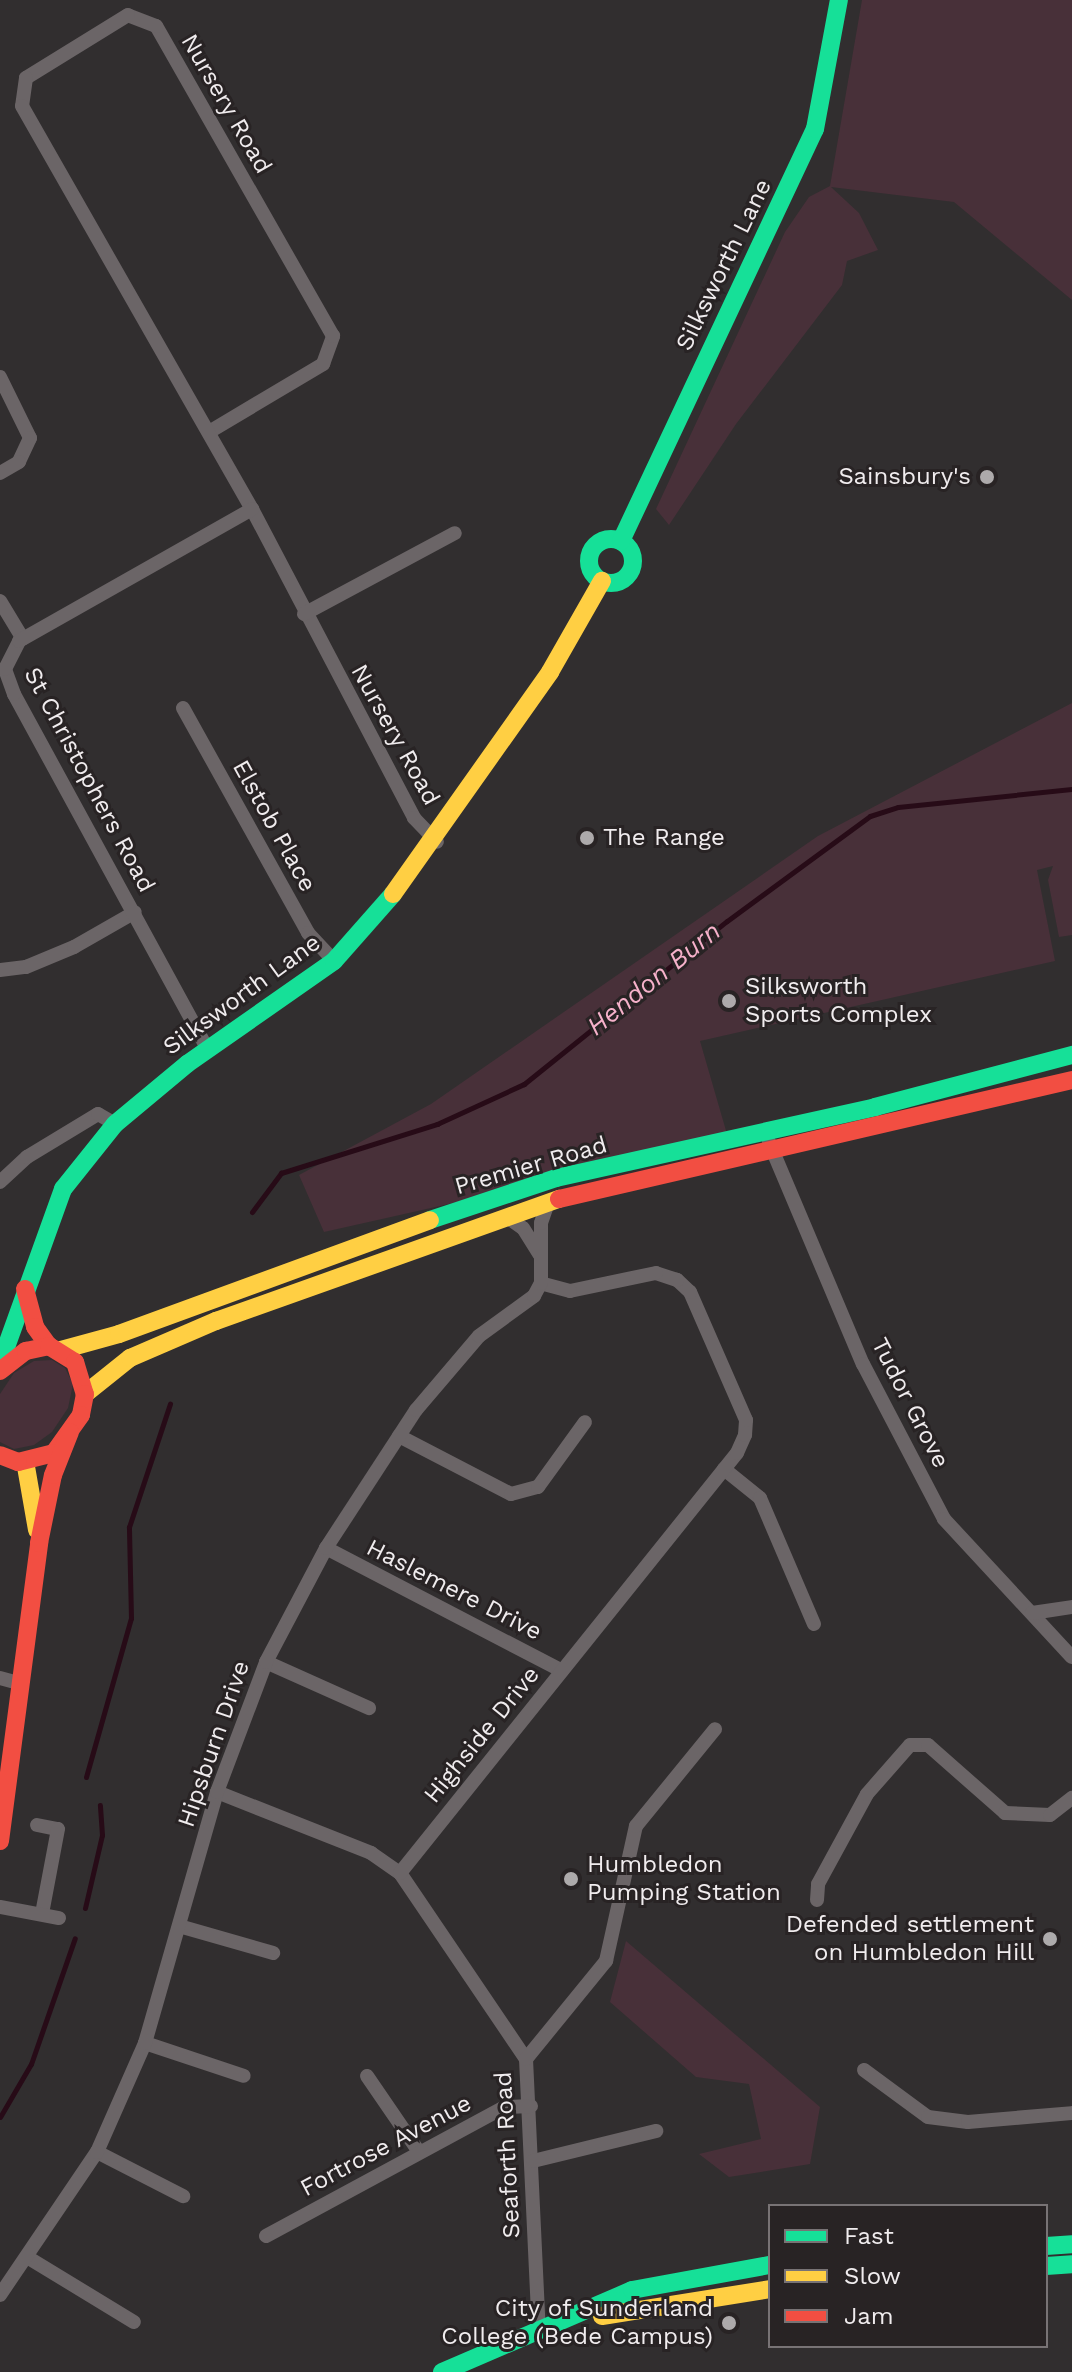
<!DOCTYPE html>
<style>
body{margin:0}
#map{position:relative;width:1072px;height:2372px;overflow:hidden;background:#312e2f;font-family:"Work Sans",sans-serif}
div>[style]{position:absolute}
.green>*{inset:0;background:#483039}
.stream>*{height:5px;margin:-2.5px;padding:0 2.5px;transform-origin:2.5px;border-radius:2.5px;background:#270b17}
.street>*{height:14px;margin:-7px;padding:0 7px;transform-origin:7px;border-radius:7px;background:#6b6567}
.fast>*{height:18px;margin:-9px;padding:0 9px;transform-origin:9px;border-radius:9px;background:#16e098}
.fast>.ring{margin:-9px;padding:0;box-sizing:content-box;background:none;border:18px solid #16e098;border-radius:50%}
.slow>*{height:18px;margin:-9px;padding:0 9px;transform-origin:9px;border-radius:9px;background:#ffcf43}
.jam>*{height:18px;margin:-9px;padding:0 9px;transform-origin:9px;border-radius:9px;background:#f24e42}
.dots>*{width:22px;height:22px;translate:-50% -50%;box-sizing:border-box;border:4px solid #282324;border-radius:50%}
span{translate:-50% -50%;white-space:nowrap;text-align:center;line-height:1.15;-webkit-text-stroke:6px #282324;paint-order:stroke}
.street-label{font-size:24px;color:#f0ecee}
.poi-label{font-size:24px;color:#f0ecee}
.right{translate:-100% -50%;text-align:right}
.left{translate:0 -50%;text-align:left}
.water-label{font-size:26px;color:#f6b1ca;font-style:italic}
.legend{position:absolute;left:768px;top:2204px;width:280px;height:144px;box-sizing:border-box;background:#282324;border:2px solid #787375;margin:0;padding:10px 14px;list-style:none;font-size:24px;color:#f0ecee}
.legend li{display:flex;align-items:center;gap:16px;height:40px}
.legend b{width:40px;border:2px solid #787375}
</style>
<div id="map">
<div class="green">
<i style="clip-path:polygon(862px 0,1072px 0,1072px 300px,954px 202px,831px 187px,859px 213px,878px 250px,847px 261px,842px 285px,736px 424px,669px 525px,656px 509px,785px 232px,809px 197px,830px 186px)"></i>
<i style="clip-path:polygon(1072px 703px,1072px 935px,1059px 937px,1048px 880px,1053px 866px,1037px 870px,1055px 961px,700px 1041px,729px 1141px,324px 1232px,299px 1175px,431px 1104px,818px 836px)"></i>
<i style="clip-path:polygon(52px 1360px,65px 1368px,73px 1384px,68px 1408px,52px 1432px,34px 1445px,14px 1449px,0 1442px,0 1394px,14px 1373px,34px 1361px)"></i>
<i style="clip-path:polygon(626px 1941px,820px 2107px,810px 2164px,729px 2177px,699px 2154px,761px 2139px,749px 2084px,696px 2077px,610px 2002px)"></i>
</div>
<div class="stream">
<i style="left:252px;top:1212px;width:49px;rotate:-53.4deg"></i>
<i style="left:281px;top:1173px;width:164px;rotate:-17.4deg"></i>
<i style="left:437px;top:1124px;width:96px;rotate:-24.7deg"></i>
<i style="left:524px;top:1084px;width:260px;rotate:-38.8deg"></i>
<i style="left:727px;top:921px;width:177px;rotate:-36.3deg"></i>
<i style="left:870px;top:816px;width:29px;rotate:-18deg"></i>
<i style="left:898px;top:807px;width:175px;rotate:-5.9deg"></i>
<i style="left:86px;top:1777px;width:165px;rotate:-74.2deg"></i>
<i style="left:131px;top:1618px;width:91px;rotate:-91.3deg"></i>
<i style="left:129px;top:1527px;width:130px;rotate:-71.6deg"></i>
<i style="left:85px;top:1908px;width:75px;rotate:-76.9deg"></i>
<i style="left:102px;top:1835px;width:30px;rotate:-94deg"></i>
<i style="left:0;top:2117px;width:61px;rotate:-59.7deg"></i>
<i style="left:31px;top:2064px;width:133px;rotate:-70.8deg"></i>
</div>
<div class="street">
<i style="left:0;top:377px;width:68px;rotate:63.8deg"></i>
<i style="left:30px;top:438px;width:26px;rotate:115deg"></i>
<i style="left:19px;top:462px;width:22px;rotate:150deg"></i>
<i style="left:209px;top:432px;width:133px;rotate:-30.8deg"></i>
<i style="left:323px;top:364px;width:30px;rotate:-70deg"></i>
<i style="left:333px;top:336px;width:357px;rotate:-119.7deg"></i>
<i style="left:156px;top:26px;width:30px;rotate:-159deg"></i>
<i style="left:128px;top:15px;width:120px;rotate:148.3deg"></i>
<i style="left:26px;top:78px;width:28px;rotate:98deg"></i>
<i style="left:22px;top:106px;width:464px;rotate:60.3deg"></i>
<i style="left:252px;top:509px;width:349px;rotate:62.3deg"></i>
<i style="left:414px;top:818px;width:33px;rotate:46deg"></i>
<i style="left:0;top:601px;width:44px;rotate:58.8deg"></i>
<i style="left:304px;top:614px;width:171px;rotate:-28.2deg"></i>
<i style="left:183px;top:708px;width:257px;rotate:60.9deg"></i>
<i style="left:308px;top:933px;width:38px;rotate:47deg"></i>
<i style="left:0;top:970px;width:26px;rotate:-7deg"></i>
<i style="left:26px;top:967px;width:52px;rotate:-22.6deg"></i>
<i style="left:74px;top:947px;width:70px;rotate:-29.8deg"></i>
<i style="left:208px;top:1050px;width:405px;rotate:-118.6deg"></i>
<i style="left:14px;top:694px;width:27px;rotate:-110deg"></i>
<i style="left:5px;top:669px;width:31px;rotate:-63deg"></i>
<i style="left:19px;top:641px;width:268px;rotate:-29.5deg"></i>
<i style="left:769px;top:1142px;width:241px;rotate:67.1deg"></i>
<i style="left:863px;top:1364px;width:175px;rotate:62.4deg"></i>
<i style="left:944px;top:1519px;width:188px;rotate:47.2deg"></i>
<i style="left:0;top:1182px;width:37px;rotate:-43deg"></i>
<i style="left:27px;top:1157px;width:83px;rotate:-31.2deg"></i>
<i style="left:98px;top:1114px;width:20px;rotate:30deg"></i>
<i style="left:507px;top:1217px;width:19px;rotate:35deg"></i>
<i style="left:523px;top:1228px;width:31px;rotate:58deg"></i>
<i style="left:399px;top:1436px;width:126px;rotate:27.4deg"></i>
<i style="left:511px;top:1494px;width:28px;rotate:-15deg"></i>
<i style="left:538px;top:1487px;width:80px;rotate:-54.1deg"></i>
<i style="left:724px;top:1469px;width:46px;rotate:38.9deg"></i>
<i style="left:760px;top:1498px;width:137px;rotate:66.8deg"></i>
<i style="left:326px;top:1548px;width:266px;rotate:27.5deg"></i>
<i style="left:1032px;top:1613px;width:40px;rotate:-8.5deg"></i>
<i style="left:266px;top:1662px;width:113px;rotate:24.1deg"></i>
<i style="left:0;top:1678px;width:20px;rotate:15deg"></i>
<i style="left:217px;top:1792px;width:166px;rotate:21.6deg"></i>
<i style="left:371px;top:1853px;width:35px;rotate:35deg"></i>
<i style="left:400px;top:1873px;width:225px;rotate:55.9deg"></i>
<i style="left:526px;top:2059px;width:271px;rotate:87.3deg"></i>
<i style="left:37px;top:1825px;width:21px;rotate:11deg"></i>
<i style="left:58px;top:1829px;width:86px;rotate:100.7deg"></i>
<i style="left:400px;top:1873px;width:538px;rotate:-51.26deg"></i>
<i style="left:737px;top:1453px;width:20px;rotate:-66deg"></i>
<i style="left:745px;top:1435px;width:15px;rotate:-86deg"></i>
<i style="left:746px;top:1420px;width:140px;rotate:-113.6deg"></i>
<i style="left:690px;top:1292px;width:18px;rotate:-137deg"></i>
<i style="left:677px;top:1280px;width:22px;rotate:-162deg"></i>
<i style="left:656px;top:1273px;width:88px;rotate:168.2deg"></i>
<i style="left:570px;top:1291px;width:30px;rotate:-165deg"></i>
<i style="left:817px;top:1900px;width:16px;rotate:-86deg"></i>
<i style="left:818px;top:1884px;width:102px;rotate:-61.4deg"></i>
<i style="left:867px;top:1794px;width:65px;rotate:-48.7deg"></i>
<i style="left:910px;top:1745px;width:18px"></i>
<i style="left:928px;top:1745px;width:103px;rotate:41.4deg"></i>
<i style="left:1005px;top:1813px;width:45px;rotate:2.5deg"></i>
<i style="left:1050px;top:1815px;width:28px;rotate:-38deg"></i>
<i style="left:0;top:1907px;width:60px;rotate:10.6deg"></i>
<i style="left:179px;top:1926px;width:98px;rotate:16deg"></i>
<i style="left:145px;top:2043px;width:104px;rotate:18.4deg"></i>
<i style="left:526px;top:2059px;width:127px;rotate:-50.8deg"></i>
<i style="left:606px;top:1961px;width:138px;rotate:-77.5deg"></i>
<i style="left:636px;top:1826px;width:125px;rotate:-50.8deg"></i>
<i style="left:864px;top:2070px;width:79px;rotate:36.3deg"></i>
<i style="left:928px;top:2117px;width:40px;rotate:7.1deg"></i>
<i style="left:968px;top:2122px;width:104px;rotate:-4.9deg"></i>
<i style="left:367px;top:2076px;width:92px;rotate:55.6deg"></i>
<i style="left:97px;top:2152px;width:97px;rotate:27.1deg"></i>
<i style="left:533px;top:2161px;width:127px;rotate:-13.7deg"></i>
<i style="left:266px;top:2236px;width:272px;rotate:-28.4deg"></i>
<i style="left:505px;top:2107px;width:26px;rotate:-2deg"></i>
<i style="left:27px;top:2257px;width:125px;rotate:31.3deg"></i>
<i style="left:0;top:2295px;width:173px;rotate:-55.9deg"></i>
<i style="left:97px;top:2152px;width:119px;rotate:-66.2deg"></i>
<i style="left:145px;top:2043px;width:261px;rotate:-74deg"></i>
<i style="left:217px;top:1792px;width:139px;rotate:-69.3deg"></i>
<i style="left:266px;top:1662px;width:129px;rotate:-62.2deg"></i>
<i style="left:326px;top:1548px;width:165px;rotate:-56.9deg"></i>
<i style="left:416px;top:1410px;width:97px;rotate:-49.6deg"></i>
<i style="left:479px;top:1336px;width:68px;rotate:-36deg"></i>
<i style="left:534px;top:1296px;width:15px;rotate:-62deg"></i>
<i style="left:541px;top:1283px;width:60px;rotate:-90deg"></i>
<i style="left:541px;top:1223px;width:21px;rotate:-71deg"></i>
</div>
<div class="fast">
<i class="ring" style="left:589px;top:539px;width:26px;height:26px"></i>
<i style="left:621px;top:541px;width:455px;rotate:-64.8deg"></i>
<i style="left:815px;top:129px;width:131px;rotate:-79.5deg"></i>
<i style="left:430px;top:1220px;width:133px;rotate:-18.4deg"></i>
<i style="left:556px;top:1178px;width:327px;rotate:-12.5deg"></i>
<i style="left:875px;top:1107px;width:204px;rotate:-14.8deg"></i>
<i style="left:0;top:1364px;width:186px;rotate:-70.2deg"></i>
<i style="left:63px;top:1189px;width:83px;rotate:-51.3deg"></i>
<i style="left:115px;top:1124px;width:94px;rotate:-39.8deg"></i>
<i style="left:187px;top:1064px;width:179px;rotate:-35deg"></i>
<i style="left:334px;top:961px;width:89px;rotate:-48.6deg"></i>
<i style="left:1046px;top:2246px;width:26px;rotate:-4deg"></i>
<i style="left:1046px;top:2266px;width:26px;rotate:-4deg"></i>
<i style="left:442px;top:2372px;width:207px;rotate:-23.3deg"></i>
<i style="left:632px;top:2290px;width:140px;rotate:-10.3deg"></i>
</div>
<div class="slow">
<i style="left:393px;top:894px;width:272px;rotate:-54.7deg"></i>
<i style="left:550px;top:672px;width:105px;rotate:-60.3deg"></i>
<i style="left:61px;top:1350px;width:60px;rotate:-15.4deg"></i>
<i style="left:119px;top:1334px;width:331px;rotate:-20.1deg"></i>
<i style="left:85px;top:1394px;width:58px;rotate:-38.7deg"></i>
<i style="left:130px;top:1358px;width:94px;rotate:-23.3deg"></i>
<i style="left:216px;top:1321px;width:364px;rotate:-19.6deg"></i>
<i style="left:25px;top:1461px;width:70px;rotate:80.1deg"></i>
<i style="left:602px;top:2316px;width:170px;rotate:-9.1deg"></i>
</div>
<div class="jam">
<i style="left:559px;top:1199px;width:527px;rotate:-13.06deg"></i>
<i style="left:25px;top:1289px;width:39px;rotate:75deg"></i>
<i style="left:35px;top:1327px;width:24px;rotate:54deg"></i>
<i style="left:0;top:1371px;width:33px;rotate:-38deg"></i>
<i style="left:26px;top:1351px;width:24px;rotate:-12deg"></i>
<i style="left:49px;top:1346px;width:31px;rotate:32deg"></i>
<i style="left:75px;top:1362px;width:34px;rotate:73deg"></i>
<i style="left:85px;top:1394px;width:21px;rotate:101deg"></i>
<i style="left:81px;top:1415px;width:47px;rotate:125.4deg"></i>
<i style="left:54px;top:1453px;width:37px;rotate:166deg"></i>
<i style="left:18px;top:1462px;width:19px;rotate:-159deg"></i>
<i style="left:0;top:1841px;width:301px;rotate:-82.5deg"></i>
<i style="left:39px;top:1543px;width:69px;rotate:-78.4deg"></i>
<i style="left:53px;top:1475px;width:46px;rotate:-68.4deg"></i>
</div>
<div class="dots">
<i style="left:987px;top:477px;background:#adaaab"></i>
<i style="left:587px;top:838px;background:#adaaab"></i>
<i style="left:729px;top:1001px;background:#adaaab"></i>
<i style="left:571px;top:1879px;background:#adaaab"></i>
<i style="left:1050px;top:1939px;background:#adaaab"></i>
<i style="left:729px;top:2323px;background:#adaaab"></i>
</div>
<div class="street-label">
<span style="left:226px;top:104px;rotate:60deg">Nursery Road</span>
<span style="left:724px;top:265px;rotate:-64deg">Silksworth Lane</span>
<span style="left:395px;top:735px;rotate:61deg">Nursery Road</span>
<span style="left:89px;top:780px;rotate:62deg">St Christophers Road</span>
<span style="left:274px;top:826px;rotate:61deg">Elstob Place</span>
<span style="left:242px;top:995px;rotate:-36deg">Silksworth Lane</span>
<span style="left:531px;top:1166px;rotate:-16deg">Premier Road</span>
<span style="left:910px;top:1403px;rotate:63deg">Tudor Grove</span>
<span style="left:454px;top:1590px;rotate:27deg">Haslemere Drive</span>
<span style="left:482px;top:1735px;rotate:-51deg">Highside Drive</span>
<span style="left:214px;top:1744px;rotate:-71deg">Hipsburn Drive</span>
<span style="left:386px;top:2146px;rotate:-28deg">Fortrose Avenue</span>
<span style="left:508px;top:2155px;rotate:-93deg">Seaforth Road</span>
</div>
<div class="poi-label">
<span class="right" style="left:971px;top:477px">Sainsbury's</span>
<span class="left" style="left:603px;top:838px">The Range</span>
<span class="left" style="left:745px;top:1001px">Silksworth<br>Sports Complex</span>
<span class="left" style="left:587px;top:1879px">Humbledon<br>Pumping Station</span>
<span class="right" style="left:1034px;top:1939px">Defended settlement<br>on Humbledon Hill</span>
<span class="right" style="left:713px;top:2323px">City of Sunderland<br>College (Bede Campus)</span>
</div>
<div class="water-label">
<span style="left:654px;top:979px;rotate:-39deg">Hendon Burn</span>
</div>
<ul class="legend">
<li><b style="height:10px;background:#16e098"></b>Fast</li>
<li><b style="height:10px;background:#ffcf43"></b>Slow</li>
<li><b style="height:10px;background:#f24e42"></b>Jam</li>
</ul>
</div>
